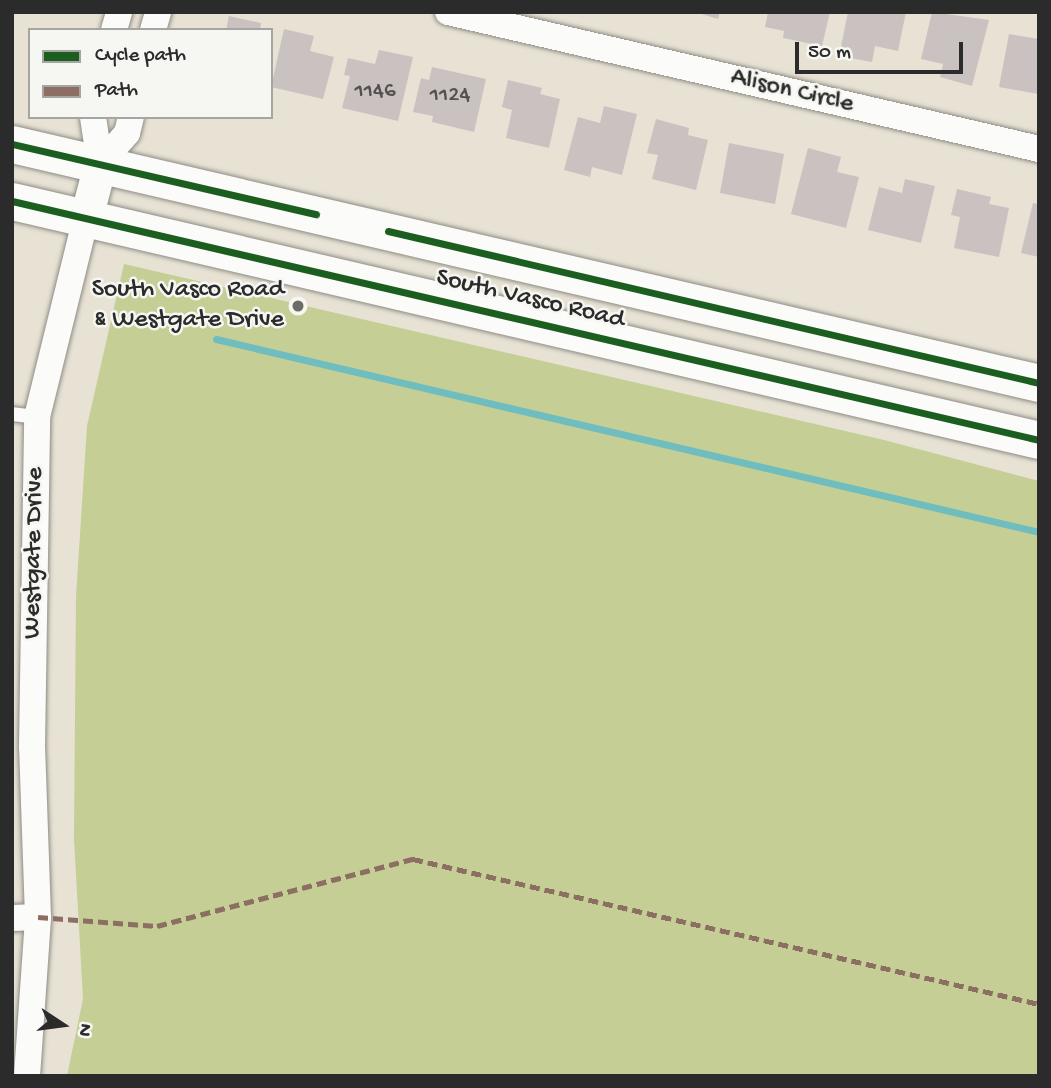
<!DOCTYPE html>
<style>
body{margin:0}
#map{position:relative;width:1051px;height:1088px;overflow:hidden;background:#e7e2d4;font-family:"Gochi Hand",sans-serif}
div>[style]{position:absolute}
.green>*{inset:0;background:#c4ce95}
.stream>*{height:7px;margin:-3.5px;padding:0 3.5px;transform-origin:3.5px;border-radius:3.5px;background:#6fbdbf}
.building>*{inset:0;background:#cac2c1}
.roads{filter:drop-shadow(0 0 2px #8e8c85) drop-shadow(0 0 2px #8e8c85)}
.service>*{height:14px;margin:-7px;padding:0 7px;transform-origin:7px;border-radius:7px;background:#fbfbf9}
.minor>*{height:26px;margin:-13px;padding:0 13px;transform-origin:13px;border-radius:13px;background:#fbfbf9}
.tertiary>*{height:33px;margin:-16.5px;padding:0 16.5px;transform-origin:16.5px;border-radius:16.5px;background:#fbfbf9}
.secondary>*{height:37px;margin:-18.5px;padding:0 18.5px;transform-origin:18.5px;border-radius:18.5px;background:#fbfbf9}
.quiet>*{height:5px;margin-top:-2.5px;transform-origin:0;background:repeating-linear-gradient(90deg,#8d6e63 0 10px,transparent 0 15px)}
.cycleway>*{height:7px;margin:-3.5px;padding:0 3.5px;transform-origin:3.5px;border-radius:3.5px;background:#1b5e20}
.dots>*{width:19px;height:19px;translate:-50% -50%;box-sizing:border-box;border:4px solid #f6f6f2;border-radius:50%}
span{translate:-50% -50%;white-space:nowrap;text-align:center;line-height:1.15;-webkit-text-stroke:5px #f6f6f2;paint-order:stroke}
.number-label{font-size:23px;color:#535150}
.number-label span{-webkit-text-stroke-width:0}
.street-label{font-size:26px;color:#2b2b2b}
.poi-label{font-size:26px;color:#2b2b2b}
.right{translate:-100% -50%;text-align:right}
.frame{position:absolute;inset:0;border:14px solid #2b2b2b;pointer-events:none}
.legend{position:absolute;left:28px;top:28px;width:245px;height:91px;box-sizing:border-box;background:#f6f6f2;border:2px solid #a5a5a2;margin:0;padding:9px 12px;list-style:none;font-size:21px;color:#2b2b2b}
.legend li{display:flex;align-items:center;gap:14px;height:35px}
.legend b{width:35px;border:2px solid #a5a5a2}
.north{position:absolute;left:28px;top:990px;width:70px;height:70px;-webkit-text-stroke:5px #f6f6f2;paint-order:stroke;rotate:103deg;font-size:19px;font-weight:700;line-height:28px;text-align:center;color:#2b2b2b}
.north::after{content:'';display:block;margin:auto;width:24px;height:32px;background:#2b2b2b;clip-path:polygon(50% 0,100% 100%,50% 72%,0 100%)}
.scale{position:absolute;left:795px;top:42px;width:168px;height:32px;box-sizing:border-box;border:4px solid #2b2b2b;border-top:0;padding-left:9px;font-size:21px;line-height:24px;white-space:nowrap;color:#2b2b2b;-webkit-text-stroke:5px #f6f6f2;paint-order:stroke}
</style>
<div id="map">
<div class="green">
<i style="clip-path:polygon(124px 264px,884px 440px,1039px 481px,1039px 1076px,67px 1076px,83px 999px,74px 839px,76px 597px,87px 426px)"></i>
</div>
<div class="stream">
<i style="left:216px;top:339px;width:845px;rotate:13.2deg"></i>
</div>
<div class="building">
<i style="clip-path:polygon(695px 12px,720px 12px,718px 19px)"></i>
<i style="clip-path:polygon(768px 12px,830px 12px,822px 46px,783px 38px,784px 31px,765px 27px)"></i>
<i style="clip-path:polygon(848px 12px,906px 12px,898px 51px,875px 46px,872px 62px,839px 56px)"></i>
<i style="clip-path:polygon(932px 12px,989px 20px,972px 86px,940px 77px,943px 64px,921px 59px)"></i>
<i style="clip-path:polygon(229px 16px,261px 23px,260px 30px,226px 30px)"></i>
<i style="clip-path:polygon(284px 29px,314px 36px,310px 51px,334px 57px,323px 99px,271px 87px)"></i>
<i style="clip-path:polygon(1009px 34px,1039px 39px,1038px 94px,999px 87px)"></i>
<i style="clip-path:polygon(379px 50px,413px 57px,398px 121px,342px 108px,350px 76px,344px 75px,348px 58px,375px 64px)"></i>
<i style="clip-path:polygon(432px 67px,486px 79px,474px 132px,432px 122px,433px 116px,413px 112px,421px 78px,429px 80px)"></i>
<i style="clip-path:polygon(508px 80px,542px 88px,540px 94px,560px 99px,549px 148px,506px 138px,512px 110px,502px 107px)"></i>
<i style="clip-path:polygon(604px 106px,637px 114px,622px 175px,592px 167px,590px 177px,564px 170px,578px 117px,600px 123px)"></i>
<i style="clip-path:polygon(656px 119px,689px 128px,688px 135px,708px 140px,696px 190px,652px 179px,658px 155px,647px 153px)"></i>
<i style="clip-path:polygon(729px 143px,784px 154px,775px 204px,720px 193px)"></i>
<i style="clip-path:polygon(808px 148px,841px 157px,837px 172px,859px 177px,846px 228px,791px 214px)"></i>
<i style="clip-path:polygon(905px 179px,935px 186px,921px 243px,868px 230px,879px 187px,902px 193px)"></i>
<i style="clip-path:polygon(957px 189px,991px 197px,989px 204px,1009px 208px,999px 257px,954px 248px,960px 217px,951px 215px)"></i>
<i style="clip-path:polygon(1033px 203px,1039px 204px,1039px 257px,1021px 253px)"></i>
</div>
<div class="roads">
<div class="service">
<i style="left:12px;top:414px;width:25px;rotate:7deg"></i>
</div>
<div class="minor">
<i style="left:448px;top:12px;width:607px;rotate:13.05deg"></i>
<i style="left:114px;top:30px;width:19px;rotate:-74deg"></i>
<i style="left:153px;top:30px;width:19px;rotate:-74deg"></i>
<i style="left:93px;top:117px;width:48px;rotate:81.5deg"></i>
<i style="left:100px;top:164px;width:41px;rotate:-48.9deg"></i>
<i style="left:127px;top:133px;width:16px;rotate:-76deg"></i>
<i style="left:12px;top:918px;width:26px;rotate:-2deg"></i>
<i style="left:27px;top:1076px;width:159px;rotate:-86deg"></i>
<i style="left:38px;top:917px;width:170px;rotate:-92deg"></i>
<i style="left:32px;top:747px;width:330px;rotate:-89.1deg"></i>
<i style="left:37px;top:417px;width:205px;rotate:-76.2deg"></i>
</div>
<div class="tertiary">
<i style="left:86px;top:218px;width:56px;rotate:-75.5deg"></i>
</div>
<div class="secondary">
<i style="left:12px;top:144px;width:1054px;rotate:13.1deg"></i>
<i style="left:12px;top:201px;width:1054px;rotate:13.1deg"></i>
</div>
</div>
<div class="quiet">
<i style="left:38px;top:917px;width:119px;rotate:4.3deg"></i>
<i style="left:157px;top:926px;width:265px;rotate:-14.7deg"></i>
<i style="left:413px;top:859px;width:643px;rotate:13.04deg"></i>
</div>
<div class="cycleway">
<i style="left:12px;top:144px;width:312px;rotate:13deg"></i>
<i style="left:12px;top:201px;width:1054px;rotate:13.1deg"></i>
<i style="left:388px;top:231px;width:669px;rotate:13.14deg"></i>
</div>
<div class="dots">
<i style="left:298px;top:306px;background:#6d6b66"></i>
</div>
<div class="number-label">
<span style="left:375px;top:92px">1146</span>
<span style="left:450px;top:96px">1124</span>
</div>
<div class="street-label">
<span style="left:792px;top:92px;rotate:13deg">Alison Circle</span>
<span style="left:530px;top:300px;rotate:13deg">South Vasco Road</span>
<span style="left:35px;top:553px;rotate:-89deg">Westgate Drive</span>
</div>
<div class="poi-label">
<span class="right" style="left:284px;top:306px">South Vasco Road<br>&amp; Westgate Drive</span>
</div>
<div class="frame"></div>
<ul class="legend">
<li><b style="height:9px;background:#1b5e20"></b>Cycle path</li>
<li><b style="height:9px;background:#8d6e63"></b>Path</li>
</ul>
<div class="north">N</div>
<div class="scale">50 m</div>
</div>
